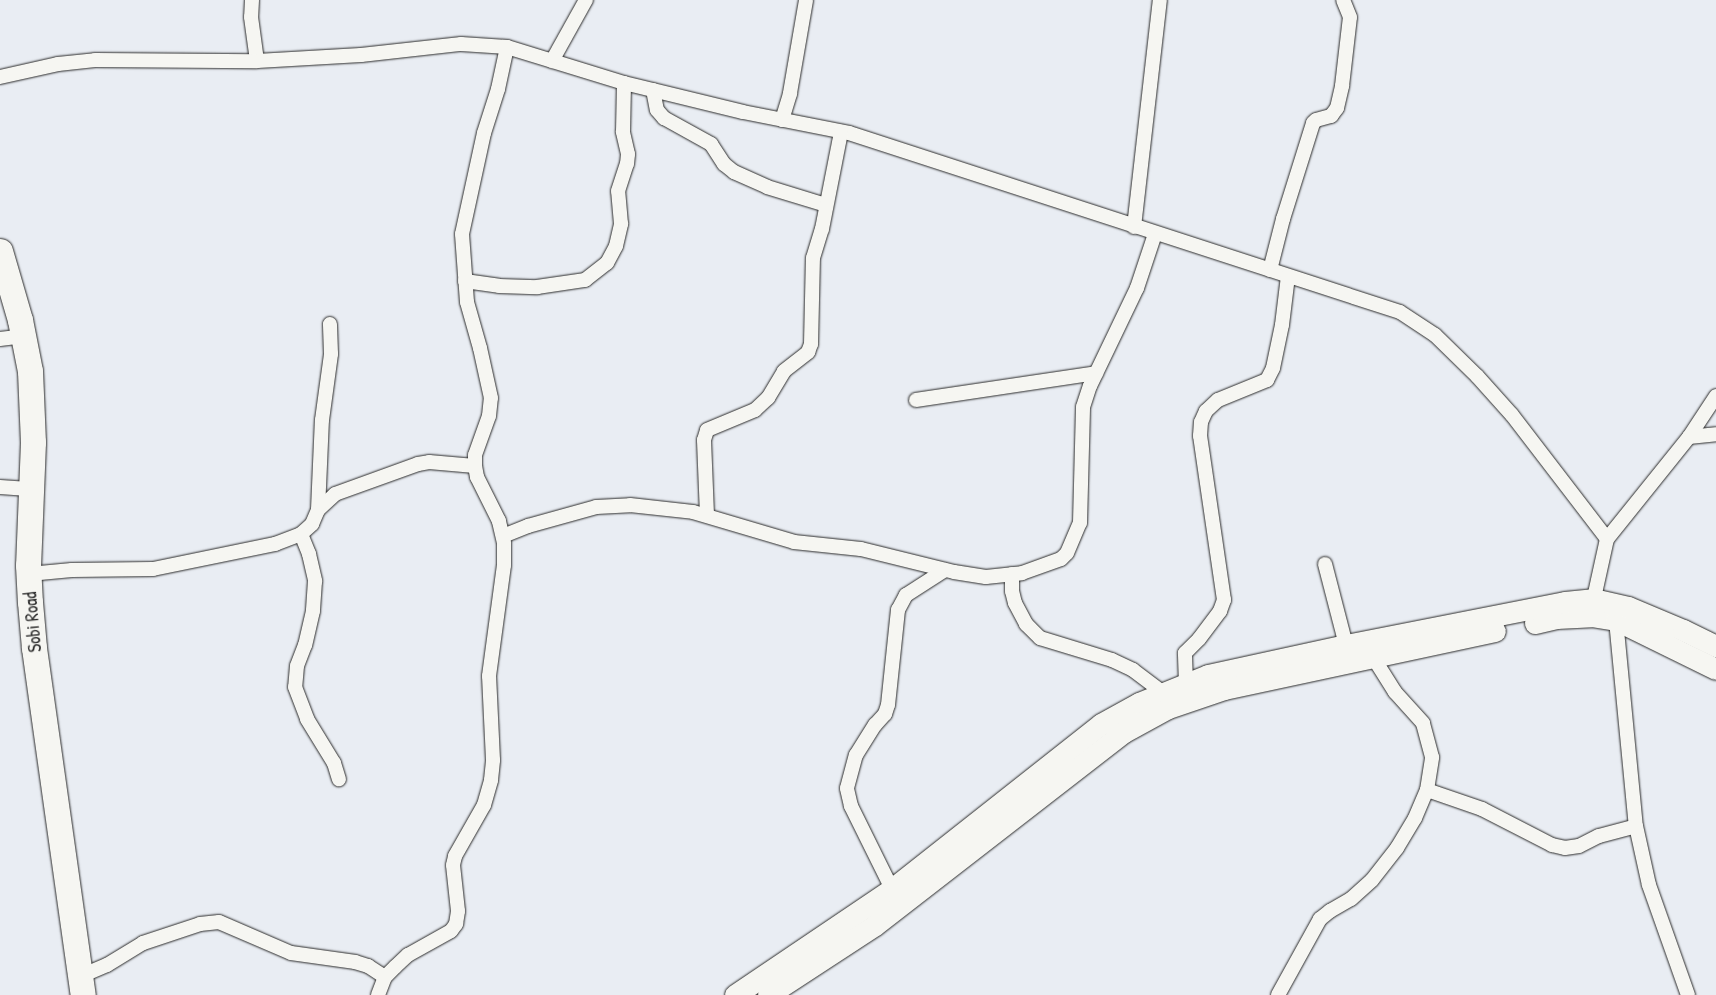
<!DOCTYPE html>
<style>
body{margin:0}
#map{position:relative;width:1716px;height:995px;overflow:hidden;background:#e9edf3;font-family:"Patrick Hand",sans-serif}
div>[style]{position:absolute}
.roads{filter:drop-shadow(0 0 1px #2b2b2b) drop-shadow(0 0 1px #2b2b2b)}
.street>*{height:14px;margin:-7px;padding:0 7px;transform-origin:7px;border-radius:7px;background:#f6f6f2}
.primary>*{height:21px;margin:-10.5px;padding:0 10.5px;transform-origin:10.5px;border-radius:10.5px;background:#f6f6f2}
.highway>*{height:25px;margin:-12.5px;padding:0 12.5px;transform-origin:12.5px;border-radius:12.5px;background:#f6f6f2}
span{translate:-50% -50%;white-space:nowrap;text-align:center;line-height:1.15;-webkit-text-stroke:4px #f6f6f2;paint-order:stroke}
.street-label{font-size:18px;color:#2b2b2b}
</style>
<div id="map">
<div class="roads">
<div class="street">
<i style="left:252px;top:0;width:17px;rotate:93deg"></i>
<i style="left:251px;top:17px;width:44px;rotate:82.2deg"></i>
<i style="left:552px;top:61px;width:70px;rotate:-60.9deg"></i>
<i style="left:0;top:77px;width:59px;rotate:-12.6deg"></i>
<i style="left:58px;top:64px;width:37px;rotate:-6deg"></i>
<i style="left:95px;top:60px;width:162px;rotate:0.4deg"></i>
<i style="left:257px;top:61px;width:104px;rotate:-3.3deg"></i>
<i style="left:361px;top:55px;width:101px;rotate:-6.3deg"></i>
<i style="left:461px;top:44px;width:46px;rotate:3.7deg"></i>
<i style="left:507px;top:47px;width:122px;rotate:17.1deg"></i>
<i style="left:624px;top:83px;width:122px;rotate:13.7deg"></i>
<i style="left:743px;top:112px;width:108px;rotate:11.2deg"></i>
<i style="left:849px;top:133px;width:579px;rotate:18deg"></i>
<i style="left:1400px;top:312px;width:42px;rotate:33.3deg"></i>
<i style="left:1435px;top:335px;width:59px;rotate:44.3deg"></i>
<i style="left:1477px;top:376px;width:52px;rotate:48.1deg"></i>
<i style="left:1512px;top:415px;width:156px;rotate:52.5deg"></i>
<i style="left:653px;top:90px;width:20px;rotate:79deg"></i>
<i style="left:657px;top:110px;width:11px;rotate:49deg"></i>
<i style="left:664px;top:118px;width:54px;rotate:29deg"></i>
<i style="left:711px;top:144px;width:24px;rotate:57deg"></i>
<i style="left:724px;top:164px;width:13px;rotate:39deg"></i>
<i style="left:734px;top:172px;width:36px;rotate:24deg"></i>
<i style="left:767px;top:187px;width:62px;rotate:17deg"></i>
<i style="left:782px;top:120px;width:28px;rotate:-73deg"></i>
<i style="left:790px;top:93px;width:94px;rotate:-80.2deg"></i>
<i style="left:1134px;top:227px;width:228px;rotate:-83.5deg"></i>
<i style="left:1270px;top:270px;width:53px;rotate:-75.7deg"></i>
<i style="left:1283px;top:219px;width:101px;rotate:-72.6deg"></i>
<i style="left:1313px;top:123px;width:4px;rotate:-45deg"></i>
<i style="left:1316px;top:120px;width:16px;rotate:-15deg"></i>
<i style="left:1331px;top:116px;width:10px;rotate:-53deg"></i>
<i style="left:1337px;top:108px;width:23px;rotate:-77deg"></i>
<i style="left:1342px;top:86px;width:69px;rotate:-83.4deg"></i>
<i style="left:1350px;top:17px;width:18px;rotate:-112deg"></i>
<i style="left:465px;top:281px;width:34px;rotate:8deg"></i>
<i style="left:499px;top:286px;width:38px;rotate:2deg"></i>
<i style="left:537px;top:287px;width:49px;rotate:-8.3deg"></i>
<i style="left:585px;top:280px;width:28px;rotate:-38deg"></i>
<i style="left:607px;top:263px;width:19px;rotate:-62deg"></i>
<i style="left:616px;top:246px;width:23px;rotate:-77deg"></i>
<i style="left:621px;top:224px;width:33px;rotate:-95deg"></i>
<i style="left:618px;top:191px;width:28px;rotate:-72deg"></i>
<i style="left:627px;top:164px;width:10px;rotate:-84deg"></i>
<i style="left:628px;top:154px;width:23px;rotate:-103deg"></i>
<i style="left:623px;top:132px;width:49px;rotate:-88.8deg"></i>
<i style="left:0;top:339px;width:24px;rotate:-7deg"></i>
<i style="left:916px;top:400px;width:182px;rotate:-8.5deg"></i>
<i style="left:1689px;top:437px;width:27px;rotate:-6deg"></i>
<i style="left:0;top:487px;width:32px;rotate:4deg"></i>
<i style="left:318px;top:510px;width:23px;rotate:-43deg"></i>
<i style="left:335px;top:494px;width:88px;rotate:-19.9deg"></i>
<i style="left:418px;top:464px;width:11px;rotate:-10deg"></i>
<i style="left:429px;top:462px;width:46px;rotate:5deg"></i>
<i style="left:707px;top:515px;width:75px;rotate:-92.3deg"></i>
<i style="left:704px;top:440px;width:10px;rotate:-73deg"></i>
<i style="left:707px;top:430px;width:52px;rotate:-22.6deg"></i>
<i style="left:755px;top:410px;width:18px;rotate:-43deg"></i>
<i style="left:768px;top:398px;width:31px;rotate:-59deg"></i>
<i style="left:784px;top:371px;width:31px;rotate:-38deg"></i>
<i style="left:808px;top:352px;width:9px;rotate:-69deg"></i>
<i style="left:811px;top:344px;width:86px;rotate:-88.7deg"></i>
<i style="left:813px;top:258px;width:30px;rotate:-73deg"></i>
<i style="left:822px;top:229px;width:99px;rotate:-78.9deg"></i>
<i style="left:301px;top:534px;width:22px;rotate:68deg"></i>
<i style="left:309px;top:554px;width:28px;rotate:77deg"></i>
<i style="left:315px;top:581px;width:30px;rotate:94deg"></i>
<i style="left:313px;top:611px;width:35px;rotate:103deg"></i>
<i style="left:305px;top:645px;width:22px;rotate:111deg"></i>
<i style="left:297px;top:666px;width:21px;rotate:95deg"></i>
<i style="left:295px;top:687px;width:34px;rotate:69deg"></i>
<i style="left:307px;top:719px;width:52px;rotate:58.5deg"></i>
<i style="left:334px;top:763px;width:17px;rotate:73deg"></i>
<i style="left:503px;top:536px;width:27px;rotate:-22deg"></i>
<i style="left:528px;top:526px;width:71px;rotate:-15.6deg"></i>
<i style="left:596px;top:507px;width:34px;rotate:-3deg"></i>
<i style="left:630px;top:505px;width:63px;rotate:6.3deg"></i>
<i style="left:693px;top:512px;width:105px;rotate:16.5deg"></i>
<i style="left:794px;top:542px;width:67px;rotate:6deg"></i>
<i style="left:861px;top:549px;width:96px;rotate:13.9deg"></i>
<i style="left:954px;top:572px;width:32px;rotate:9deg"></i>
<i style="left:986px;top:577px;width:36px;rotate:-6deg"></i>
<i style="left:1022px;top:573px;width:41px;rotate:-19.7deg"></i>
<i style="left:1061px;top:559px;width:8px;rotate:-45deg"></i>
<i style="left:1067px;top:553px;width:33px;rotate:-67deg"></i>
<i style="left:1080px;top:523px;width:116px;rotate:-88.5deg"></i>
<i style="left:1083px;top:407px;width:22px;rotate:-72deg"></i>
<i style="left:1090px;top:386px;width:109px;rotate:-64.4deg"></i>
<i style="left:1137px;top:288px;width:57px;rotate:-71.6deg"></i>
<i style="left:1325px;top:564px;width:84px;rotate:75.5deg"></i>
<i style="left:29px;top:574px;width:43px;rotate:-5.3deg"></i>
<i style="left:72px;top:570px;width:81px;rotate:-0.7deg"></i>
<i style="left:153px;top:569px;width:125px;rotate:-11.6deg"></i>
<i style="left:275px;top:544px;width:28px;rotate:-21deg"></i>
<i style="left:301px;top:534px;width:15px;rotate:-42deg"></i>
<i style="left:312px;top:524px;width:15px;rotate:-67deg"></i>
<i style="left:318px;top:510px;width:90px;rotate:-87.5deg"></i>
<i style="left:322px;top:420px;width:67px;rotate:-82.2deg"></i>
<i style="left:331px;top:354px;width:30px;rotate:-92deg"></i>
<i style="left:1012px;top:574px;width:17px;rotate:90deg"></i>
<i style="left:1012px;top:591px;width:12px;rotate:76deg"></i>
<i style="left:1015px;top:603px;width:24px;rotate:62deg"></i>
<i style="left:1026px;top:624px;width:20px;rotate:45deg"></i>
<i style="left:1040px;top:638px;width:75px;rotate:17deg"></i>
<i style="left:1112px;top:660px;width:23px;rotate:25deg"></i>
<i style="left:1133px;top:670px;width:39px;rotate:37deg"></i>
<i style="left:1592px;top:607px;width:70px;rotate:-77.6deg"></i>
<i style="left:1607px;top:539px;width:131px;rotate:-51.2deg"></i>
<i style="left:1689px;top:437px;width:49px;rotate:-56.6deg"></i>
<i style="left:1616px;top:620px;width:207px;rotate:84.5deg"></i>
<i style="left:1636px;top:826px;width:60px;rotate:77.6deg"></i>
<i style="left:1649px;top:885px;width:117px;rotate:70.5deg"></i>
<i style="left:1186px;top:684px;width:31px;rotate:-92deg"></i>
<i style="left:1185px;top:653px;width:20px;rotate:-45deg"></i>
<i style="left:1199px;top:639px;width:35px;rotate:-53deg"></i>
<i style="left:1220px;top:611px;width:12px;rotate:-70deg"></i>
<i style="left:1224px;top:600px;width:166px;rotate:-98.3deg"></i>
<i style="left:1200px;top:436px;width:14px;rotate:-86deg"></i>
<i style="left:1201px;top:422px;width:12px;rotate:-66deg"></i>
<i style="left:1206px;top:411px;width:16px;rotate:-43deg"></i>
<i style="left:1218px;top:400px;width:53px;rotate:-22.2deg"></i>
<i style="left:1267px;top:380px;width:13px;rotate:-63deg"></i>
<i style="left:1273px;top:368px;width:44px;rotate:-78.2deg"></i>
<i style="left:1282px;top:325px;width:49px;rotate:-83deg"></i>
<i style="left:1427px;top:790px;width:58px;rotate:19.1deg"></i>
<i style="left:1482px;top:809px;width:79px;rotate:27.2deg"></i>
<i style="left:1552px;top:845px;width:13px;rotate:13deg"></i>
<i style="left:1565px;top:848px;width:14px;rotate:-8deg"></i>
<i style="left:1579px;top:846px;width:22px;rotate:-27deg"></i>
<i style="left:1599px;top:836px;width:38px;rotate:-15deg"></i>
<i style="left:892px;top:889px;width:93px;rotate:-116.3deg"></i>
<i style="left:851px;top:806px;width:18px;rotate:-103deg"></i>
<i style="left:847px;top:788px;width:34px;rotate:-75deg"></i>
<i style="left:856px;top:755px;width:36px;rotate:-58deg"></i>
<i style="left:875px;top:725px;width:15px;rotate:-48deg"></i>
<i style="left:885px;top:714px;width:9px;rotate:-72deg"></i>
<i style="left:888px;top:705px;width:96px;rotate:-84deg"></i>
<i style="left:898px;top:610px;width:17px;rotate:-62deg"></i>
<i style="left:906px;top:595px;width:46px;rotate:-32.7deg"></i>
<i style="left:81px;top:976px;width:28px;rotate:-23deg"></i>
<i style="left:107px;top:965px;width:42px;rotate:-31.4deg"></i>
<i style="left:143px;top:943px;width:60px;rotate:-18.4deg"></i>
<i style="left:200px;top:924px;width:19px;rotate:-6deg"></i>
<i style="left:219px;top:922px;width:78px;rotate:23.3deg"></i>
<i style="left:291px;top:953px;width:65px;rotate:8deg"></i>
<i style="left:355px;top:962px;width:14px;rotate:17deg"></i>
<i style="left:368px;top:966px;width:20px;rotate:33deg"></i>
<i style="left:378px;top:995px;width:19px;rotate:-69deg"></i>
<i style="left:385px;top:977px;width:14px;rotate:-45deg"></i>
<i style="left:395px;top:967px;width:18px;rotate:-43deg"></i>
<i style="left:408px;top:955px;width:49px;rotate:-29.2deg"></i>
<i style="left:451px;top:931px;width:9px;rotate:-54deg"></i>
<i style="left:456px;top:924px;width:13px;rotate:-81deg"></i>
<i style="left:458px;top:911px;width:46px;rotate:-96.2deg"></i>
<i style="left:453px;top:865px;width:9px;rotate:-77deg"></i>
<i style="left:455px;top:856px;width:59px;rotate:-60.4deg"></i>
<i style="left:484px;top:805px;width:26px;rotate:-74deg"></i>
<i style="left:491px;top:780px;width:20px;rotate:-84deg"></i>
<i style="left:493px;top:760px;width:84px;rotate:-92.7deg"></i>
<i style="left:489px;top:676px;width:112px;rotate:-82.3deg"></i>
<i style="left:504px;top:565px;width:22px;rotate:-90deg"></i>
<i style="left:504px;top:543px;width:23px;rotate:-103deg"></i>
<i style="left:499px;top:521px;width:49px;rotate:-116.6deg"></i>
<i style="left:477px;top:477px;width:11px;rotate:-100deg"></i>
<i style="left:475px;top:466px;width:11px;rotate:-90deg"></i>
<i style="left:475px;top:455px;width:41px;rotate:-70.3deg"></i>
<i style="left:489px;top:416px;width:18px;rotate:-84deg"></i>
<i style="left:491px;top:398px;width:51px;rotate:-102.4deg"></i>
<i style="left:480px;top:348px;width:48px;rotate:-105.8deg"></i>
<i style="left:467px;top:302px;width:68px;rotate:-94.2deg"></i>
<i style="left:462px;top:234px;width:103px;rotate:-77.7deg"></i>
<i style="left:484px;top:133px;width:46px;rotate:-72.3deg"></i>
<i style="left:498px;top:89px;width:43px;rotate:-77.9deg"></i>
<i style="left:1278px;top:995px;width:87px;rotate:-61.1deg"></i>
<i style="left:1320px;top:919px;width:13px;rotate:-39deg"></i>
<i style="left:1330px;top:911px;width:24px;rotate:-30deg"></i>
<i style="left:1351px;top:899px;width:28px;rotate:-42deg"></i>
<i style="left:1372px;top:880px;width:41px;rotate:-52deg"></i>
<i style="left:1397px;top:848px;width:35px;rotate:-59deg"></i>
<i style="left:1415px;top:818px;width:30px;rotate:-67deg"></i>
<i style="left:1427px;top:790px;width:33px;rotate:-81deg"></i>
<i style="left:1432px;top:757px;width:35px;rotate:-105deg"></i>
<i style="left:1423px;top:723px;width:42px;rotate:-132.1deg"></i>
<i style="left:1395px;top:692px;width:41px;rotate:-122.2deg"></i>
</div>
<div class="primary">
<i style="left:1535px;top:623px;width:22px;rotate:-13deg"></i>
<i style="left:1556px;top:618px;width:35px;rotate:-3deg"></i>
<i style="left:1591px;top:616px;width:25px;rotate:9deg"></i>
<i style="left:1616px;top:620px;width:111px;rotate:26.1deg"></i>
<i style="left:735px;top:995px;width:189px;rotate:-34deg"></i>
<i style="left:892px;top:889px;width:266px;rotate:-38.3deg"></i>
<i style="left:1101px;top:724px;width:43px;rotate:-28.9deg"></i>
<i style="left:1139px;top:703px;width:74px;rotate:-22.1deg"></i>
<i style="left:1208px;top:675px;width:141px;rotate:-12.3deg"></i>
<i style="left:1346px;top:645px;width:223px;rotate:-11.1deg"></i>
<i style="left:1565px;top:602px;width:28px;rotate:-6deg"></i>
<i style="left:1593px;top:599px;width:36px;rotate:13deg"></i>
<i style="left:1628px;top:607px;width:60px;rotate:22.7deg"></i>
<i style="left:1683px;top:630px;width:37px;rotate:26deg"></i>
<i style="left:768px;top:995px;width:128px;rotate:-33.2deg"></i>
<i style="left:875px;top:925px;width:315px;rotate:-37.8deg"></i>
<i style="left:1124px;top:732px;width:50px;rotate:-28.6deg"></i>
<i style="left:1168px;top:708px;width:59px;rotate:-18.7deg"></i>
<i style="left:1224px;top:689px;width:277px;rotate:-12.1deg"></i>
</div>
<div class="highway">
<i style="left:0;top:251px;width:72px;rotate:73.8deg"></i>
<i style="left:20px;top:320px;width:52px;rotate:78.9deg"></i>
<i style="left:30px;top:371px;width:71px;rotate:87.6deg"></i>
<i style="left:33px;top:442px;width:123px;rotate:92.3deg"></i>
<i style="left:28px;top:565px;width:37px;rotate:87deg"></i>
<i style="left:30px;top:602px;width:46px;rotate:85deg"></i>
<i style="left:34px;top:648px;width:350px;rotate:82deg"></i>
</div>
</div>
<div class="street-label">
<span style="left:33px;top:622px;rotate:-95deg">Sobi Road</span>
</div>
</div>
